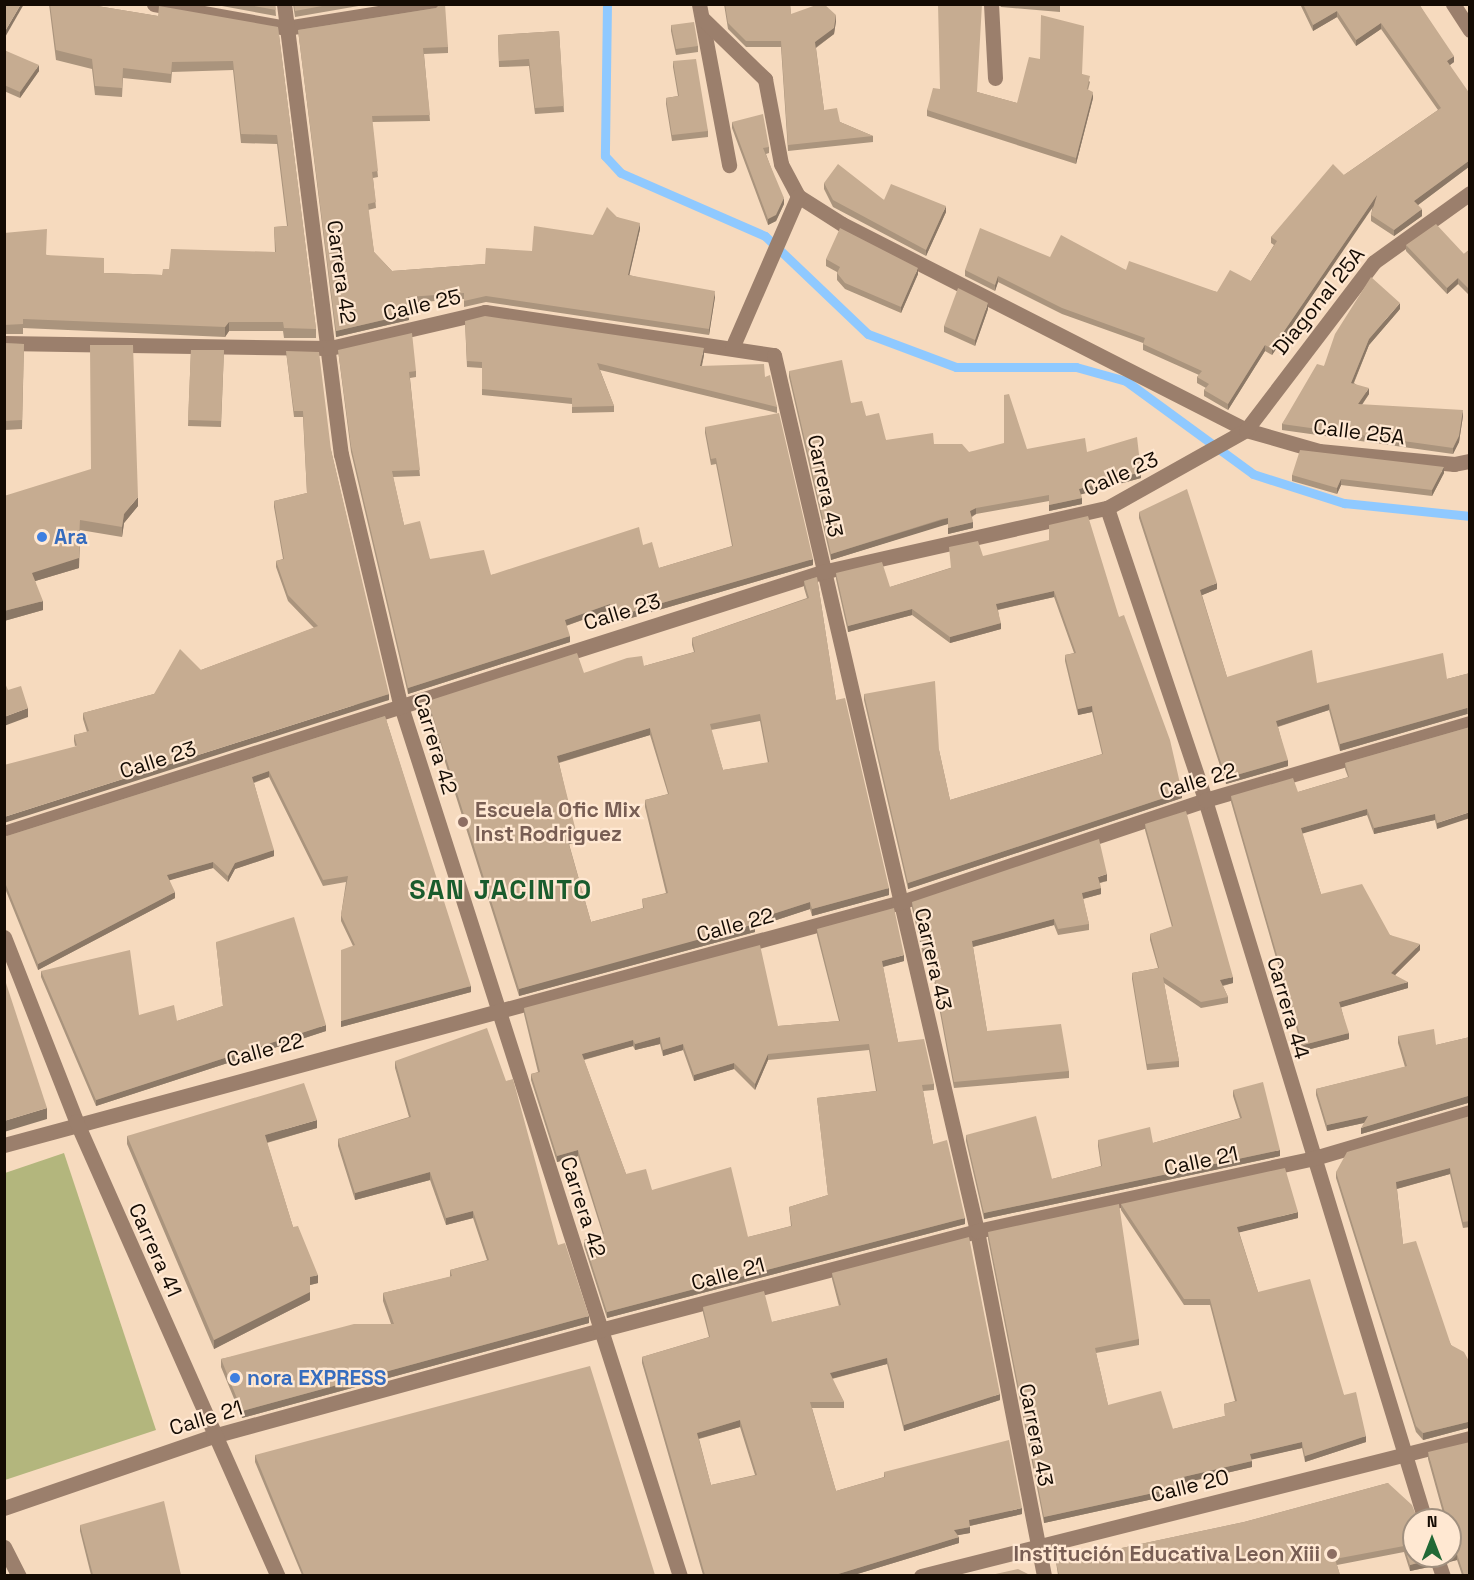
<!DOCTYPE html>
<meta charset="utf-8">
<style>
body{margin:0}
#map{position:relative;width:1474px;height:1580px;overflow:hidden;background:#f6dabe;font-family:"Space Grotesk",sans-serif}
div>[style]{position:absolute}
.green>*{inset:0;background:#b3b67d}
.stream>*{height:9px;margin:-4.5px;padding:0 4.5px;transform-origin:4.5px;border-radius:4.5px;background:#8fc9ff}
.minor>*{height:15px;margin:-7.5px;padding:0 7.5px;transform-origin:7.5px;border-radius:7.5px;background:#9b7f6c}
.tertiary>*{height:15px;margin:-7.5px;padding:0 7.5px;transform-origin:7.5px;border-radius:7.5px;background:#9b7f6c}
.wall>*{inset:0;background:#aa947d}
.shaded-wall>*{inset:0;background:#8b7866}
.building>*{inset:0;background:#c6ac91}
.dots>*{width:16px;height:16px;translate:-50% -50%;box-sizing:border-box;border:3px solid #ffe8d2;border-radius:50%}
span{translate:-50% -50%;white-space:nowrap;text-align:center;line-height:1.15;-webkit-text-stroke:4.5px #ffe8d2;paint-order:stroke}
.street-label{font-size:21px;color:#140b03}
.shop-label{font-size:21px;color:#366cbe;font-weight:700}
.left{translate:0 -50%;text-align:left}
.education-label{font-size:21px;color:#785e54;font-weight:700}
.right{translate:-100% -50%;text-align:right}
.district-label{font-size:27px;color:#1a5c2d;font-weight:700;letter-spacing:1.5px}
.frame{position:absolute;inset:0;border:6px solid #140b03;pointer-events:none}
.north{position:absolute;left:1402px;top:1508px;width:60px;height:60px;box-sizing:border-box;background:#ffe8d2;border:2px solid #a1907f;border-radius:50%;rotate:0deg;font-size:16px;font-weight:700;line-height:24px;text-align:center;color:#140b03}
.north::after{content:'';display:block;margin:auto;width:21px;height:27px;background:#226936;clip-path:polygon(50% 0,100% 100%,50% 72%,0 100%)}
</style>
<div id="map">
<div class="green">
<i style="clip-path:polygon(64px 1153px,156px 1430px,5px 1480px,5px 1173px)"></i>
</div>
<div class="stream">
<i style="left:607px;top:4px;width:152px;rotate:90.8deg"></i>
<i style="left:605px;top:156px;width:23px;rotate:47deg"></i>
<i style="left:621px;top:173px;width:157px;rotate:23.6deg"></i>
<i style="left:765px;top:236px;width:142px;rotate:43.6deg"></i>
<i style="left:868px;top:334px;width:94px;rotate:20.6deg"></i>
<i style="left:956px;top:367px;width:120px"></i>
<i style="left:1076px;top:367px;width:52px;rotate:15.6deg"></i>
<i style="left:1126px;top:381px;width:157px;rotate:36.2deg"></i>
<i style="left:1253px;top:474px;width:96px;rotate:17.7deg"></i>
<i style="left:1344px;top:503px;width:127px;rotate:5.9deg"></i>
</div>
<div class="minor">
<i style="left:154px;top:4px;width:134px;rotate:10.3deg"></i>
<i style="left:286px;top:28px;width:150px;rotate:-9.2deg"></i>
<i style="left:284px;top:4px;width:454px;rotate:82.8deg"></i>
<i style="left:341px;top:454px;width:256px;rotate:76.7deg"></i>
<i style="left:400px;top:703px;width:917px;rotate:72.22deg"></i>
<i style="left:699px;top:4px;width:164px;rotate:79.4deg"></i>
<i style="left:991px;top:4px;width:74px;rotate:86.9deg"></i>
<i style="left:1453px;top:4px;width:31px;rotate:57deg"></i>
<i style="left:702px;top:18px;width:88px;rotate:44.1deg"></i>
<i style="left:765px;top:79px;width:86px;rotate:79.3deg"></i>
<i style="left:781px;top:164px;width:36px;rotate:62deg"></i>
<i style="left:798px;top:196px;width:52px;rotate:32.5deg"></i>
<i style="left:842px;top:224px;width:453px;rotate:27deg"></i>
<i style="left:1246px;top:430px;width:76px;rotate:16deg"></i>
<i style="left:1319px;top:451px;width:136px;rotate:5.5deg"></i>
<i style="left:1454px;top:464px;width:16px;rotate:-11deg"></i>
<i style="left:4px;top:343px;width:326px;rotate:0.9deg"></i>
<i style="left:330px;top:348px;width:159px;rotate:-13.1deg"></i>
<i style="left:485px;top:312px;width:292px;rotate:8.5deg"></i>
<i style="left:774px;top:355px;width:899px;rotate:76.95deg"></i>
<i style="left:977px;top:1231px;width:351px;rotate:79deg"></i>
<i style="left:732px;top:348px;width:166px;rotate:-66.5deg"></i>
<i style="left:1107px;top:508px;width:308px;rotate:71.4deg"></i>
<i style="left:1205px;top:800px;width:753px;rotate:73.01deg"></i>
<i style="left:4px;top:833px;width:859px;rotate:-17.7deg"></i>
<i style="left:822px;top:572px;width:292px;rotate:-12.7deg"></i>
<i style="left:1107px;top:508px;width:159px;rotate:-29.3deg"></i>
<i style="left:1246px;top:430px;width:211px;rotate:-52.7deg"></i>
<i style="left:1374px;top:262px;width:118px;rotate:-35.7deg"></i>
<i style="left:4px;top:1145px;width:926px;rotate:-15.15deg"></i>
<i style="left:898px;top:903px;width:324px;rotate:-18.5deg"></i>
<i style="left:1205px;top:800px;width:276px;rotate:-16.2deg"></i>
<i style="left:4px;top:1508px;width:221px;rotate:-19deg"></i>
<i style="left:213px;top:1436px;width:401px;rotate:-15.3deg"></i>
<i style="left:600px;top:1330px;width:390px;rotate:-14.7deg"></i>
<i style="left:977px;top:1231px;width:342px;rotate:-12.2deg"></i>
<i style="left:1311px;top:1159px;width:166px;rotate:-16.5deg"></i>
<i style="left:4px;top:1547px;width:33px;rotate:63deg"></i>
<i style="left:1436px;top:1556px;width:21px;rotate:71deg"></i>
<i style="left:921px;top:1576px;width:566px;rotate:-14.11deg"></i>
</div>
<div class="tertiary">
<i style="left:4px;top:937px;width:198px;rotate:68.6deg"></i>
<i style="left:76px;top:1121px;width:498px;rotate:66.1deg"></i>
</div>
<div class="wall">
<i style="clip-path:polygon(49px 4px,85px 4px,158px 16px,278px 27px,316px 329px,316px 338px,284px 338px,283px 331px,229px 331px,225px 337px,23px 328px,23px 334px,4px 334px,4px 233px,47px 255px,104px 273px,162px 275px,169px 269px,275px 252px,274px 227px,287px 226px,277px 144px,241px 143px,233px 70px,172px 72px,171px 83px,123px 78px,122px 97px,95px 95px,92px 69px,56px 60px)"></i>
<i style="clip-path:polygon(211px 4px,275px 4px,276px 16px)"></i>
<i style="clip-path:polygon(293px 4px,370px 4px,295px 17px)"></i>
<i style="clip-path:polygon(724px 4px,790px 4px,791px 14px,836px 21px,834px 34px,816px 48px,824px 110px,840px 122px,873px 136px,873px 142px,788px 151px,781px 47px,746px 47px,728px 29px)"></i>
<i style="clip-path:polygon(999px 4px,1060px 4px,1060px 12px,1001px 7px)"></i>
<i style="clip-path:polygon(1300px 4px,1419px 4px,1454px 62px,1450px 65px,1470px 166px,1418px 205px,1422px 216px,1394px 236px,1371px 221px,1371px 215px,1373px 205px,1272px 355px,1265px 351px,1228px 410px,1204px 396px,1204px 390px,1206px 388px,1197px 383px,1197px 377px,1199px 375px,1143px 350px,1143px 343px,1062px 314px,998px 282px,995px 291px,965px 276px,965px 270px,1050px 257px,1126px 270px,1217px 292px,1251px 281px,1274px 245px,1271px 243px,1271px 237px,1344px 175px,1438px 110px,1381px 29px,1356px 46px,1337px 17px,1313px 31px)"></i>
<i style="clip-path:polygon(436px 8px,448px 47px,448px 53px,424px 54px,430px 121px,372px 122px,378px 177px,373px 178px,376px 208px,368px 210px,374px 252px,392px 271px,485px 264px,593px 235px,617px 217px,640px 229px,629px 275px,715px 297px,709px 335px,486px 302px,464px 307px,464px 299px,408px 303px,409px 320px,336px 337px,298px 30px)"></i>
<i style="clip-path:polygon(671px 25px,698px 46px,698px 52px,676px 55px,671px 31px)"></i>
<i style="clip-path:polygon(559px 31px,564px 112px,535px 114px,529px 66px,499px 67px,498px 35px)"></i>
<i style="clip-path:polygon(4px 50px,39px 71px,20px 98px,4px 91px)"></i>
<i style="clip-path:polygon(673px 61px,708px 131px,708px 137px,672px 141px,666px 104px,666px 98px,678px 96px,673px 67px)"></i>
<i style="clip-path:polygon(1082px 74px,1090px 82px,1088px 90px,1093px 98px,1076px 164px,927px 116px,927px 110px,940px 89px,977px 92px,1017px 103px)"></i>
<i style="clip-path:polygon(732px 122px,769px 147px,769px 153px,766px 154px,784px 204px,776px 221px,768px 225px,732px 128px)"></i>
<i style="clip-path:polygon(824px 183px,884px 200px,946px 212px,926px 256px,833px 207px,824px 189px)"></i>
<i style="clip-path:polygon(1406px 245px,1464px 254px,1470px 249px,1470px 296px,1458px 284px,1447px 294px,1406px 251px)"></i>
<i style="clip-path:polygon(826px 259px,918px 274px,901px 313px,845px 289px,837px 280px,837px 272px,826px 266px)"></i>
<i style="clip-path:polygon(988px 309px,975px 346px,944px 332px,944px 326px)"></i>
<i style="clip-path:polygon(1400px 309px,1369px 345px,1354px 383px,1369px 394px,1362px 405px,1463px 416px,1459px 442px,1453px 454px,1282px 430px,1282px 424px,1324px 366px)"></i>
<i style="clip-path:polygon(465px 321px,704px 355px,702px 366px,765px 377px,777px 407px,777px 413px,600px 370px,614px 406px,614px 412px,572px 413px,572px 404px,482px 395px,482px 368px,467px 367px)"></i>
<i style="clip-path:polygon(4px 343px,24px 344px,22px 429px,4px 430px)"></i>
<i style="clip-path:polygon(191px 350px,224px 350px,221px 427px,188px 426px)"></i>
<i style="clip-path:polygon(338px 350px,416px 371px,416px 377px,410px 378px,420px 476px,393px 477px,404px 525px,430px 559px,491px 575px,643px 545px,659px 568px,732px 546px,716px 464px,711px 465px,705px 433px,705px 427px,813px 565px,614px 623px,610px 610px,566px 626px,570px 642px,408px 694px,351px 452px)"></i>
<i style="clip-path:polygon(286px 351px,331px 450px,389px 700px,75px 746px,74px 741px,74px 735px,87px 732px,83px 719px,83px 713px,154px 694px,201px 670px,314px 628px,288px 601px,276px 567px,276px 561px,283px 559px,274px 507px,274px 501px,307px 493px,303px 417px,294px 417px)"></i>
<i style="clip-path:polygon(789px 371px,851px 403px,866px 416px,886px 440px,934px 444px,969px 452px,1027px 449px,1087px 452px,1141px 478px,1081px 494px,1082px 504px,1049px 511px,1049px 501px,976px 514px,972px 517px,973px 528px,948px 534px,948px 524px,942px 525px,831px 560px,789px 377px)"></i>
<i style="clip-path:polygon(1444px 473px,1432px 496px,1341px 485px,1337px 494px,1292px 481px,1292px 475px)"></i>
<i style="clip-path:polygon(4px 496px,138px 506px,124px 523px,122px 537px,80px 530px,79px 568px,35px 581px,43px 610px,4px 621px)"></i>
<i style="clip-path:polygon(1139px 512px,1217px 589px,1202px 595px,1227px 677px,1317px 683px,1447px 679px,1470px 673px,1470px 715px,1467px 714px,1340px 751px,1329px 710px,1278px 727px,1288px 766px,1226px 784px,1139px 518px)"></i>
<i style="clip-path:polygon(983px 556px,1119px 617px,1182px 798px,908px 889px,864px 700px,864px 694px,939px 750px,950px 800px,1102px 754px,1092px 712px,1078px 715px,1065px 661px,1065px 655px,1074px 653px,1054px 597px,998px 610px,1001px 629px,950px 643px,912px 615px,848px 632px,836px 579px,836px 573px,890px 587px,950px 568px)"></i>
<i style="clip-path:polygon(evenodd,817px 577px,836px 700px,889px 895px,812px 916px,810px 909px,755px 927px,755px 932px,519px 996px,428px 708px,428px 701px,584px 673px,644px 666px,694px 652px,692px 645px,692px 638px,807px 598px,804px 588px,804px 581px,817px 577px,760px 721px,768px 763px,723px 770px,711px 730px,760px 721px,817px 577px,650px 735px,668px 794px,645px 800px,645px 807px,666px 893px,642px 899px,643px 908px,591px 922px,569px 844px,577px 842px,559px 763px,650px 735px)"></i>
<i style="clip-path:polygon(385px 716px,471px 992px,341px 1027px,353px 946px,341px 921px,341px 915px,346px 882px,323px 886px,269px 777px,254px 783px,274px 856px,235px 869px,228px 882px,213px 868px,169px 880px,175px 898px,38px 970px,4px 886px,4px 835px,7px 836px)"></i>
<i style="clip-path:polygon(1470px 727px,1437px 829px,1435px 820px,1374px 834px,1367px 815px,1302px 833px,1321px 894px,1390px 935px,1420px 950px,1395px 975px,1408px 988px,1341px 1007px,1349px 1039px,1303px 1051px,1231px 802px,1231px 796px,1298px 792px,1348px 777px,1345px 769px,1345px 763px)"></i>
<i style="clip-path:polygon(1145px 824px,1233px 983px,1223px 986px,1228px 997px,1228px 1003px,1201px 1008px,1164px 983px,1179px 1061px,1179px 1067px,1147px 1070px,1132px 979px,1132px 973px,1158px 968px,1150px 940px,1150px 934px,1172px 927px,1145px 830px)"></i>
<i style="clip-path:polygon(1107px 881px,1100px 883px,1101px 894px,1083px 899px,1089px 924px,1089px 930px,1058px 935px,1054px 925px,973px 947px,987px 1031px,1069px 1071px,1069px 1078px,954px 1088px,929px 953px,923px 955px,912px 908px,912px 902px)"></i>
<i style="clip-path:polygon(evenodd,817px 929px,904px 961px,883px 967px,898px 1042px,934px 1084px,934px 1090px,923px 1091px,933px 1144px,965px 1224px,607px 1318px,584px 1246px,584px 1240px,603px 1235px,578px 1156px,557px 1162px,531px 1080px,531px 1074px,538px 1072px,524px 1014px,524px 1008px,778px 1026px,839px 1021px,817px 935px,817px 929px,660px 1044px,663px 1056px,683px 1050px,694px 1081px,734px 1069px,755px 1090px,768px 1060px,869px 1050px,876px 1091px,817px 1098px,828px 1195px,789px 1207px,791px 1226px,748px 1237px,652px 1190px,626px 1174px,584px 1060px,633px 1046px,635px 1050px,660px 1044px)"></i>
<i style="clip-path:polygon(216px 942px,326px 1031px,96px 1106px,41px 977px,41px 971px,139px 1015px,177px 1021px,223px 1006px)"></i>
<i style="clip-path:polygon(1398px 1036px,1436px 1045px,1470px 1037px,1470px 1103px,1468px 1103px,1361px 1134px,1364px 1123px,1327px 1131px,1316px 1095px,1316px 1089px,1405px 1067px,1398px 1043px)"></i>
<i style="clip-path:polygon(395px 1061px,558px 1245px,589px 1323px,242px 1418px,221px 1367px,221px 1359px,391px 1324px,383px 1301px,383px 1293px,450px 1277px,450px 1270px,487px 1260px,473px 1218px,446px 1225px,430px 1180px,355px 1200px,338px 1146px,338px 1139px,409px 1117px,395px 1068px)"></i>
<i style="clip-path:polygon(1233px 1090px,1280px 1156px,984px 1219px,966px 1141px,966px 1135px,1052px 1179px,1101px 1166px,1098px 1146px,1098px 1140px,1153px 1143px,1240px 1118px,1233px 1096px)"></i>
<i style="clip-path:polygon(1470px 1116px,1470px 1227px,1463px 1228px,1450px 1174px,1397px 1189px,1403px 1244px,1451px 1345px,1470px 1363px,1470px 1429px,1468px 1428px,1423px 1440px,1416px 1432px,1336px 1178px,1336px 1172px)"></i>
<i style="clip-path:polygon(317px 1128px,267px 1143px,293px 1227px,318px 1283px,310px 1285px,310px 1300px,214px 1349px,127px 1144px,127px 1136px)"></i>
<i style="clip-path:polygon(1121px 1204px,1298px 1218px,1239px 1232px,1258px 1292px,1344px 1395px,1366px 1442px,1305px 1462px,1302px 1448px,1251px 1459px,1252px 1467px,1184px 1483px,1185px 1492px,1044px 1523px,988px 1239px,988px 1232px,1139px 1339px,1139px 1345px,1096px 1353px,1108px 1405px,1173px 1429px,1225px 1416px,1224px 1404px,1235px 1401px,1210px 1305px,1184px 1305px,1121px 1210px)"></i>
<i style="clip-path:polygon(evenodd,832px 1273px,1000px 1400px,904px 1431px,887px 1364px,832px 1379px,844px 1402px,844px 1408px,812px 1408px,836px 1491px,884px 1477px,884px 1472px,1022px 1514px,970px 1526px,970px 1533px,957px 1535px,959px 1543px,854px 1575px,703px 1575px,642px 1363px,642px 1357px,709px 1337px,703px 1313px,703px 1307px,772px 1322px,839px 1306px,832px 1279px,832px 1273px,740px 1427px,755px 1475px,711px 1485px,699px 1439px,740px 1427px)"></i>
<i style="clip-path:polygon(1428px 1452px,1470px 1575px,1462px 1575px,1457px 1560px,1449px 1562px,1444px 1556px,1450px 1556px,1450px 1520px,1445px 1520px,1428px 1459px)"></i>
<i style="clip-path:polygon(255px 1455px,655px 1575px,302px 1575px,255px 1462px)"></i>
<i style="clip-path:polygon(1388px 1483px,1429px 1567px,1410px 1571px,1404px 1552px,1337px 1565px,1340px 1575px,1058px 1575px,1056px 1562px,1244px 1522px)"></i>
<i style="clip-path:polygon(80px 1525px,181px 1575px,91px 1575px,80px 1531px)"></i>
</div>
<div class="shaded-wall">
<i style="clip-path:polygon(21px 4px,24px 4px,4px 39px,4px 33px)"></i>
<i style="clip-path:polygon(1337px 11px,1337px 17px,1313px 31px,1313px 25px)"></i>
<i style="clip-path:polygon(836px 15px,836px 21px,834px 34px,815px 48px,815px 42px)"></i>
<i style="clip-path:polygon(1381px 23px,1381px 29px,1356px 46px,1356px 40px)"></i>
<i style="clip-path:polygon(1454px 56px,1454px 62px,1447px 67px,1447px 61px)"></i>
<i style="clip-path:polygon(39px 65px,39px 71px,20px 98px,20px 92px)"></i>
<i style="clip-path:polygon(1093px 92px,1093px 98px,1076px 164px,1076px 158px)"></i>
<i style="clip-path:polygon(1470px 160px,1470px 166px,1414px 208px,1414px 201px)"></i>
<i style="clip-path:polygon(1377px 195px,1377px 201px,1272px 355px,1272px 349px)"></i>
<i style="clip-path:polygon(784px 198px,784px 204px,776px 221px,768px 225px,768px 219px)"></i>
<i style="clip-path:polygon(946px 206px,946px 212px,926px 256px,926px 250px)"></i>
<i style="clip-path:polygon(1422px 209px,1422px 216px,1394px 236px,1394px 230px)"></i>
<i style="clip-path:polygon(640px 223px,640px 229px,628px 281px,628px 275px)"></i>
<i style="clip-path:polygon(918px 268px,918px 274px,901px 313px,901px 307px)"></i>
<i style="clip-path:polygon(998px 276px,998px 282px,995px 291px,995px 285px)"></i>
<i style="clip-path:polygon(1458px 278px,1458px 284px,1447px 294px,1447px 288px)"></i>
<i style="clip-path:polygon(715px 291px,715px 297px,709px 335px,709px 329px)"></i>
<i style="clip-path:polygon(988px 303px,988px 309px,975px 346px,975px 340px)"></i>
<i style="clip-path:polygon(1400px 303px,1400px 309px,1369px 345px,1351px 389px,1351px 383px,1369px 339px)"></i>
<i style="clip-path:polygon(409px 314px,409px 320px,336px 337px,336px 331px)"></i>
<i style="clip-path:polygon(229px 322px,229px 331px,225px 337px,225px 327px)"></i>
<i style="clip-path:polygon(1265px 345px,1265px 351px,1228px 410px,1228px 404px)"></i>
<i style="clip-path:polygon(704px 348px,704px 355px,700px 372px,700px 366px)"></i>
<i style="clip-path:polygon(1369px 388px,1369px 394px,1358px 410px,1358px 404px)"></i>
<i style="clip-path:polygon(1463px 410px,1463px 416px,1459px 442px,1453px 454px,1453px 448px)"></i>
<i style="clip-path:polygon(1444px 467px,1444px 473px,1432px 496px,1432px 490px)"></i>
<i style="clip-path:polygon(1141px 472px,1141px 478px,1079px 495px,1079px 489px)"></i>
<i style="clip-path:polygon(1341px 479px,1341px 485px,1337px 494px,1337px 488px)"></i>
<i style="clip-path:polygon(138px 497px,138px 506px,124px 523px,122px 537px,122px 527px,124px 514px)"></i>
<i style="clip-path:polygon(1082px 498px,1082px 504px,1049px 511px,1049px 505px)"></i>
<i style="clip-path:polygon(976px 508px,976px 514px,970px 517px,970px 511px)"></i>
<i style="clip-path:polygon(948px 518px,948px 524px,831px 560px,831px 554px)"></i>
<i style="clip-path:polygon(80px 520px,79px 568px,32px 582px,32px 573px)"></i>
<i style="clip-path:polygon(973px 522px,973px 528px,948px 534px,948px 528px)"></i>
<i style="clip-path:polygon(813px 559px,813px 565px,614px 623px,614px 617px)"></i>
<i style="clip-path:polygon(1217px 583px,1217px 589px,1200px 596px,1200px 590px)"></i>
<i style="clip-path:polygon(1054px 591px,1054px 597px,996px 610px,996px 604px)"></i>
<i style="clip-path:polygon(43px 601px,43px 610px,4px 621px,4px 611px)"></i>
<i style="clip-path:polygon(610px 604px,610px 610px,565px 626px,565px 620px)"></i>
<i style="clip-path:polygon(912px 609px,912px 615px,848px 632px,848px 626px)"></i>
<i style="clip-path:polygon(1001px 623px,1001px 629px,950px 643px,950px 637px)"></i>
<i style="clip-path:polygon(570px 636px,570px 642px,408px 694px,408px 688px)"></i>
<i style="clip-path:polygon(389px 694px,389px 700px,4px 823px,4px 817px)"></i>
<i style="clip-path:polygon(1329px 704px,1329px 710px,1276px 727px,1276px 721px)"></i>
<i style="clip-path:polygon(1092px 706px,1092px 712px,1078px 715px,1078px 709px)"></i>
<i style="clip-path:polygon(28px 708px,28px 717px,4px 726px,4px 717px)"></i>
<i style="clip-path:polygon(1467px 708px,1467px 714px,1340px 751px,1340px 744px)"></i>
<i style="clip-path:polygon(650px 728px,650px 735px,557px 763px,557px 756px)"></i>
<i style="clip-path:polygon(1288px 760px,1288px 766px,1226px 784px,1226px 778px)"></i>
<i style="clip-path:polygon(269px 771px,269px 777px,252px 783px,252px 777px)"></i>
<i style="clip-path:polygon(1182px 792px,1182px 798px,908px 889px,908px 883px)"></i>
<i style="clip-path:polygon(1367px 809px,1367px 815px,1301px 834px,1301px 828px)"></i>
<i style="clip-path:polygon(1470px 812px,1470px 818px,1437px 829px,1437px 823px)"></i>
<i style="clip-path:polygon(1435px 814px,1435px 820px,1374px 834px,1374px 828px)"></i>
<i style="clip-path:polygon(577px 835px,577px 842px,567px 845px,567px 838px)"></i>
<i style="clip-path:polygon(274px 850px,274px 856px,235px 869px,228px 882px,228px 876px,235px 863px)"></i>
<i style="clip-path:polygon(213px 862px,213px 868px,167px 881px,167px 875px)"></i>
<i style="clip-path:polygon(1107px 874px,1107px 881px,1098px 883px,1098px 877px)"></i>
<i style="clip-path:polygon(889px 888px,889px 895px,812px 916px,812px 909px)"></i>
<i style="clip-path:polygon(1101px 888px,1101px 894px,1082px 899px,1082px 893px)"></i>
<i style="clip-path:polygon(175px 892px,175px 898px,38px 970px,38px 964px)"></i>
<i style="clip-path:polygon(810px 902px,810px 909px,755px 927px,755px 932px,519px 996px,519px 989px,754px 920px)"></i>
<i style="clip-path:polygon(1054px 919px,1054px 925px,972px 947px,972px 941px)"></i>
<i style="clip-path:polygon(1420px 944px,1420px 950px,1391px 979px,1391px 973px)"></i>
<i style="clip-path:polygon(929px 947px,929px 953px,923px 955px,923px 949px)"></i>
<i style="clip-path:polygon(904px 955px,904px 961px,882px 967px,882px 961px)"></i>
<i style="clip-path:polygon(1233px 977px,1233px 983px,1220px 986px,1220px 980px)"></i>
<i style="clip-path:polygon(1408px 982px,1408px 988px,1339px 1008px,1339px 1002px)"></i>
<i style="clip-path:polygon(471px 986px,471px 992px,341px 1027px,341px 1021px)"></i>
<i style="clip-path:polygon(326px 1025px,326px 1031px,96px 1106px,96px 1100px)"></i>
<i style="clip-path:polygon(1349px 1033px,1349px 1039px,1303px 1051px,1303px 1045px)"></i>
<i style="clip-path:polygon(660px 1037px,660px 1044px,635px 1050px,635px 1044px)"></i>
<i style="clip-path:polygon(633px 1040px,633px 1046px,582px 1060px,582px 1054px)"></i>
<i style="clip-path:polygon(683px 1044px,683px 1050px,663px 1056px,663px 1050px)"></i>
<i style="clip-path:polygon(768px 1054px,768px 1060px,755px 1090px,755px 1084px)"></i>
<i style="clip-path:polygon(734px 1063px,734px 1069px,694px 1081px,694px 1075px)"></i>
<i style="clip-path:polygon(1468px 1096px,1468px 1103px,1361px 1134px,1361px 1128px)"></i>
<i style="clip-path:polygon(47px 1108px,47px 1119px,4px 1132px,4px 1121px)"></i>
<i style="clip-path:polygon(1368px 1116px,1368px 1122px,1327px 1131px,1327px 1125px)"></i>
<i style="clip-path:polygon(317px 1120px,317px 1128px,265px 1143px,265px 1135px)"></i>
<i style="clip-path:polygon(578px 1150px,578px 1156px,557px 1162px,557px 1156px)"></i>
<i style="clip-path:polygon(1280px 1150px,1280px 1156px,984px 1219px,984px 1213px)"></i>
<i style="clip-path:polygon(1450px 1168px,1450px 1174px,1396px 1189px,1396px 1182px)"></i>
<i style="clip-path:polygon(430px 1172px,430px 1180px,355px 1200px,355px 1193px)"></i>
<i style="clip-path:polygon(473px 1211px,473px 1218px,446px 1225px,446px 1218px)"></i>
<i style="clip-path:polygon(1298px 1212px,1298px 1218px,1237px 1233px,1237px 1227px)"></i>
<i style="clip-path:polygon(965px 1218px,965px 1224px,607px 1318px,607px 1312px)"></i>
<i style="clip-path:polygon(318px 1275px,318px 1283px,310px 1285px,310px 1277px)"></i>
<i style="clip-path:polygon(310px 1292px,310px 1300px,214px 1349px,214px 1340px)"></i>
<i style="clip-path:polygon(589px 1316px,589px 1323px,242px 1418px,242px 1411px)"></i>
<i style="clip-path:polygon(887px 1358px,887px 1364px,830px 1379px,830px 1373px)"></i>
<i style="clip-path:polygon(1000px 1394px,1000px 1400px,904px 1431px,904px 1425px)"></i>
<i style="clip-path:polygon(740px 1420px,740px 1427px,697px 1439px,697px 1433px)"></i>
<i style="clip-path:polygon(1468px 1422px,1468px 1428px,1423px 1440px,1423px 1433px)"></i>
<i style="clip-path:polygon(1366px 1436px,1366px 1442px,1305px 1462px,1305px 1456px)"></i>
<i style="clip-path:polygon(1302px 1442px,1302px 1448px,1250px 1460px,1250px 1454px)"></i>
<i style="clip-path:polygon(1252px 1461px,1252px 1467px,1183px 1483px,1183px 1477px)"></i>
<i style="clip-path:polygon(1185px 1486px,1185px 1492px,1044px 1523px,1044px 1517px)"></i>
<i style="clip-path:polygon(1022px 1508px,1022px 1514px,969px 1526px,969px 1520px)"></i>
<i style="clip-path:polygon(970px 1527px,970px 1533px,954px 1536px,954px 1530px)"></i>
<i style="clip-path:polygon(959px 1537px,959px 1543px,854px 1575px,835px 1575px)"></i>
<i style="clip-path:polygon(1457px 1554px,1457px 1560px,1449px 1562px,1449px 1556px)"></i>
<i style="clip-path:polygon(1429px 1560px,1429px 1567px,1410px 1571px,1410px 1565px)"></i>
</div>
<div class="building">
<i style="clip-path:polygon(4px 4px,21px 4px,4px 33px)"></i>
<i style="clip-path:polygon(50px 4px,85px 4px,158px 16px,159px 6px,278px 27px,316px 329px,284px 328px,283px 322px,229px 322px,225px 327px,23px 319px,23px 324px,4px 325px,4px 233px,47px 229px,46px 255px,104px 258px,104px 273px,162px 275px,163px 269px,169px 269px,171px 249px,276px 252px,274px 227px,288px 226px,277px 135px,241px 134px,233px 61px,172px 62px,171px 74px,123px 68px,122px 88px,95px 86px,92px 59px,56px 50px)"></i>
<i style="clip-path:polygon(244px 4px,275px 4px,276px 10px)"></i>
<i style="clip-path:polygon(294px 4px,333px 4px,295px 11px)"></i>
<i style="clip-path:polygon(440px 4px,445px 4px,448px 47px,423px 48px,430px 115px,372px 116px,378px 171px,372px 172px,376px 202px,368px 204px,374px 252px,392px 271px,485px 264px,486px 248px,532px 251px,534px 226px,593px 235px,607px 207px,617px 217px,640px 223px,628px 275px,715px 291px,709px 329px,486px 296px,464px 301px,464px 293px,408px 297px,409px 314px,336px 331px,298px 30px,436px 8px)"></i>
<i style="clip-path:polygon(725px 4px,790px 4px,791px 14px,819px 4px,824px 4px,836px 15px,834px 28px,815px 42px,824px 110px,837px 108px,840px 122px,873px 136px,788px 145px,781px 41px,746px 41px,728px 23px)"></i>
<i style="clip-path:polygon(938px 4px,982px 4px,977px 92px,1017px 103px,1029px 57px,1040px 59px,1041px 15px,1084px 26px,1082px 74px,1090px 76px,1087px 89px,1093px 92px,1076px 158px,927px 110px,933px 88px,940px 89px)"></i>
<i style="clip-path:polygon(1041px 4px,1060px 4px,1060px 6px)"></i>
<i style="clip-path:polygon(1303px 4px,1419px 4px,1454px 56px,1447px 61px,1470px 94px,1470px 160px,1414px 201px,1422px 209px,1394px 230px,1371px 215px,1377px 195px,1272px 349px,1265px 345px,1228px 404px,1204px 390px,1209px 384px,1197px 377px,1202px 371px,1143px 344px,1145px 338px,1062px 308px,998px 276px,995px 285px,965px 270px,980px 228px,1050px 257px,1061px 235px,1126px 270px,1129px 261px,1217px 292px,1230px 270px,1251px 281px,1277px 241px,1271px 237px,1333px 164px,1344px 175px,1441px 108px,1381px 23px,1356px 40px,1337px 11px,1313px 25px)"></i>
<i style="clip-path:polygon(694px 22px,698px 46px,676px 49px,671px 25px)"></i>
<i style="clip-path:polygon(559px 31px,564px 106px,535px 108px,529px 59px,499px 61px,498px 35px)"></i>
<i style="clip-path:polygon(4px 50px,39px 65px,20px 92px,4px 85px)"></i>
<i style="clip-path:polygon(696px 59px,708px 131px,672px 135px,666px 98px,679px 96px,673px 61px)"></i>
<i style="clip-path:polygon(763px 114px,769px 147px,763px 148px,784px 198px,776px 215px,768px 219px,732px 122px)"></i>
<i style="clip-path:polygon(838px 164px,884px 200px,891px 184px,946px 206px,926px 250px,833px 200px,824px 183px)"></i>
<i style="clip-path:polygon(1436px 224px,1464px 254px,1470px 249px,1470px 290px,1458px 278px,1447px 288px,1406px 245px)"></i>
<i style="clip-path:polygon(840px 228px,918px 268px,901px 307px,845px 283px,837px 273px,840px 267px,826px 259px)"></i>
<i style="clip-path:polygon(1371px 277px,1400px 303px,1369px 339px,1351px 383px,1369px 388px,1358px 404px,1463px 410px,1459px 436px,1453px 448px,1282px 424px,1317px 364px,1324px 366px,1335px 334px)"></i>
<i style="clip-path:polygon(958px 288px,988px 303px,975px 340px,944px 326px)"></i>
<i style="clip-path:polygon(485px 316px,704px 348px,700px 366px,764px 364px,765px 377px,770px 375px,777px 407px,597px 363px,614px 406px,572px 407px,572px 398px,482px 389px,482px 362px,467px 361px,465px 321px)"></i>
<i style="clip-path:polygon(412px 333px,416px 371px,409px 372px,420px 470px,392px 471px,404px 525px,420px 521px,430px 559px,484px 550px,491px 575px,639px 527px,643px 545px,652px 542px,659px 568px,733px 546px,716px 458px,711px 459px,705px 427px,779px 413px,813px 559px,614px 617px,610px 604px,565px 620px,570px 636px,408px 688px,351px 446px,338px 350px)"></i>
<i style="clip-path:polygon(4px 343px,24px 344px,22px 420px,4px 421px)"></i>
<i style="clip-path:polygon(90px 345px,133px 345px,138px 497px,124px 514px,122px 527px,80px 520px,79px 558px,32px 573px,43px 601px,4px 611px,4px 496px,91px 469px)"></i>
<i style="clip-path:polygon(191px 350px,224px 350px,221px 421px,188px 420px)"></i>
<i style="clip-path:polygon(286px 351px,319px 352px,331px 450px,389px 694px,4px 817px,4px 765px,77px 746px,74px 735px,89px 731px,83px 713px,154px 694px,180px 649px,201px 670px,318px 626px,288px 595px,276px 561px,284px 559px,274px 501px,307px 493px,303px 411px,294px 411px)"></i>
<i style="clip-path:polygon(842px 360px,851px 403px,862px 401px,866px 416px,879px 413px,886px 440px,933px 433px,934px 444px,962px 444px,969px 452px,1004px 443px,1004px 395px,1009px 394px,1027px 449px,1085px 438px,1087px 452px,1137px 437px,1141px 472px,1079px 489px,1082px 498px,1049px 505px,1049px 495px,976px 508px,970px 511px,973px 522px,948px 528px,948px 518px,942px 519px,831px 554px,789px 371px)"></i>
<i style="clip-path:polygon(1300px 450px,1444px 467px,1432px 490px,1341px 479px,1337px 488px,1292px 475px)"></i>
<i style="clip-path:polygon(1187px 489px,1217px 583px,1200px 590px,1227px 677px,1312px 650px,1317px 683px,1443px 653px,1447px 679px,1470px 673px,1470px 709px,1467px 708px,1340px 744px,1329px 704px,1276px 721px,1288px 760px,1226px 778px,1139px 512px)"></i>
<i style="clip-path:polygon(1088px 516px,1119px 617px,1124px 615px,1170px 740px,1182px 792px,908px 883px,864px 694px,935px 681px,939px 750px,950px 800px,1103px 754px,1092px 706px,1078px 709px,1065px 655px,1076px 653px,1054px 591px,996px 604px,1001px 623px,950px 637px,912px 609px,848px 626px,836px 573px,882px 562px,890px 587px,951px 568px,949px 547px,978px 541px,983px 556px,1049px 540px,1049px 525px)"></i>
<i style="clip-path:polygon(evenodd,817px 577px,836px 700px,845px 698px,889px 888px,812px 909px,810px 902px,754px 920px,755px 924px,519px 989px,428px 701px,577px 653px,584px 673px,627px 658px,642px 656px,644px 666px,695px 652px,692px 638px,809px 598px,804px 581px,817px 577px,760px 714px,769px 762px,723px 770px,710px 724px,760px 714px,817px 577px,650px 728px,669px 794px,645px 800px,668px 893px,642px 899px,644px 908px,591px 922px,567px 838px,577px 835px,557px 756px,650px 728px)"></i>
<i style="clip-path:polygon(4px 681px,8px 690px,21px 686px,28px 708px,4px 717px)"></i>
<i style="clip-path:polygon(385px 716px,471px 986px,341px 1021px,341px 950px,355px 945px,341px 915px,348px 876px,323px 880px,269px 771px,252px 777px,274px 850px,235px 863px,228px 876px,213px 862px,167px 875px,175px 892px,38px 964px,4px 880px,4px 835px,7px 836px)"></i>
<i style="clip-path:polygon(1470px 727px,1470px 812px,1437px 823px,1435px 814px,1374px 828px,1367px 809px,1301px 828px,1321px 894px,1362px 884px,1390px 935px,1420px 944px,1391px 973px,1408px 982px,1339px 1002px,1349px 1033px,1303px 1045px,1231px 796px,1293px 778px,1298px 792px,1349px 777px,1345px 763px)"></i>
<i style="clip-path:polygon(1186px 811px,1233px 977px,1220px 980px,1228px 997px,1201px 1002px,1163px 977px,1179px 1061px,1147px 1064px,1132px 973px,1159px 968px,1150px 934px,1173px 926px,1145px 824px)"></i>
<i style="clip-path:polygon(1099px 839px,1107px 874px,1098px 877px,1101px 888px,1082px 893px,1089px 924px,1058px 929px,1054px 919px,972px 941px,987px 1031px,1061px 1024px,1069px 1071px,954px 1082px,929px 947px,923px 949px,912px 902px)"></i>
<i style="clip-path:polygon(evenodd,894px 908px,904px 955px,882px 961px,898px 1042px,924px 1039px,934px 1084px,922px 1085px,933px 1144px,947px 1140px,965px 1218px,607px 1312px,584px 1240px,604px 1234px,578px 1150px,557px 1156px,531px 1074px,540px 1072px,524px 1008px,760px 945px,778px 1026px,840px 1021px,817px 929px,894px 908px,660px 1037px,663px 1050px,683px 1044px,694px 1075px,734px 1063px,755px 1084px,768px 1054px,869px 1044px,877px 1091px,817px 1098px,828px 1195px,789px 1207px,792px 1226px,748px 1237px,731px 1167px,652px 1190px,646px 1169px,626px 1174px,582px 1054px,633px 1040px,635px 1044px,660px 1037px)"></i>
<i style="clip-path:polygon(294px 917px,326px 1025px,96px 1100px,41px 971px,130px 950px,139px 1015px,174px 1005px,177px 1021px,223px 1006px,216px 942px)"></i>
<i style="clip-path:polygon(4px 977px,47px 1108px,4px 1121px)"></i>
<i style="clip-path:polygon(487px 1028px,506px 1081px,513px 1079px,558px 1245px,565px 1243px,589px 1316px,242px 1411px,221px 1359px,354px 1324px,394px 1324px,383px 1293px,452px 1276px,450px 1270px,489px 1260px,473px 1211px,446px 1218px,430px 1172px,355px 1193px,338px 1139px,411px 1117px,395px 1061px)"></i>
<i style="clip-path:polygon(1434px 1029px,1436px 1045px,1470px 1037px,1470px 1097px,1468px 1096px,1361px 1128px,1368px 1116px,1327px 1125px,1316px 1089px,1407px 1066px,1398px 1036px)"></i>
<i style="clip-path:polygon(1263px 1082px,1280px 1150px,984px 1213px,966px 1135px,1036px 1116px,1052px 1179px,1102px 1166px,1098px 1140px,1150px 1127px,1153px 1143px,1242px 1118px,1233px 1090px)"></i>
<i style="clip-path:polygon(304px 1083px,317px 1120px,265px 1135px,293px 1227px,298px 1226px,318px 1275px,310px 1277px,310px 1292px,214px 1340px,127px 1136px)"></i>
<i style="clip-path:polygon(1470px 1116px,1470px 1221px,1463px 1222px,1450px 1168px,1396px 1182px,1403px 1244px,1416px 1241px,1451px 1345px,1464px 1352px,1470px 1363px,1470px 1423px,1468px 1422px,1423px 1433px,1416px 1426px,1336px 1172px,1347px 1152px)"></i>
<i style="clip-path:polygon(1285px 1168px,1298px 1212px,1237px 1227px,1258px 1292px,1310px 1279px,1344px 1395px,1356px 1392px,1366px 1436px,1305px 1456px,1302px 1442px,1250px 1454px,1252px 1461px,1183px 1477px,1185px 1486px,1044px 1517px,988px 1232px,1119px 1204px,1139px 1339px,1095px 1348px,1108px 1405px,1161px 1391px,1173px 1429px,1225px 1416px,1224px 1404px,1237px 1401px,1210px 1299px,1184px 1299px,1121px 1204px)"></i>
<i style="clip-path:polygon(evenodd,969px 1237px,1000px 1394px,904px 1425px,887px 1358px,830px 1373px,844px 1402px,810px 1402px,836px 1491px,885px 1477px,884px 1472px,1009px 1440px,1022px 1508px,969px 1520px,970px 1527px,954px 1530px,959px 1537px,835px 1575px,705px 1575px,642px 1357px,710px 1337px,703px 1307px,764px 1291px,772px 1322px,841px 1305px,832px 1273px,969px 1237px,740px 1420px,757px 1475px,711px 1485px,697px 1433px,740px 1420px)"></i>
<i style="clip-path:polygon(590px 1366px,655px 1575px,304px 1575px,255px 1455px)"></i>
<i style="clip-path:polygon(1470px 1442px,1470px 1575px,1464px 1575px,1457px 1554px,1450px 1556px,1450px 1539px,1453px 1542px,1450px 1531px,1450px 1520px,1447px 1520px,1428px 1452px)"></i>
<i style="clip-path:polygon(1388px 1483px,1412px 1505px,1418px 1520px,1414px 1520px,1414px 1556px,1428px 1556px,1429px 1560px,1410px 1565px,1404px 1546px,1335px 1559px,1340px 1575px,1059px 1575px,1056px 1562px,1244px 1522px)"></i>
<i style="clip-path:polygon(164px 1501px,181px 1575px,93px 1575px,80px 1525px)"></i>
<i style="clip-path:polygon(1018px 1569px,1030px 1575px,991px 1575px)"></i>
</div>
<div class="dots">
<i style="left:42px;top:537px;background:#3f7fe0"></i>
<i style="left:463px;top:822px;background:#8d6e63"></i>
<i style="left:235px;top:1378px;background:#3f7fe0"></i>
<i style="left:1332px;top:1554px;background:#8d6e63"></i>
</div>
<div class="street-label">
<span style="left:341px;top:272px;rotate:82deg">Carrera 42</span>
<span style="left:1319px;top:301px;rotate:-51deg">Diagonal 25A</span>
<span style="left:422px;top:305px;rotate:-13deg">Calle 25</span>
<span style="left:1359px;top:432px;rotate:7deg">Calle 25A</span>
<span style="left:1121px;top:474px;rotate:-24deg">Calle 23</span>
<span style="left:825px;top:486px;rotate:78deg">Carrera 43</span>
<span style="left:622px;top:612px;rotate:-17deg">Calle 23</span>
<span style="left:435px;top:744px;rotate:73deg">Carrera 42</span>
<span style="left:158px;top:760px;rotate:-18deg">Calle 23</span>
<span style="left:1198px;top:781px;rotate:-17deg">Calle 22</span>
<span style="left:735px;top:925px;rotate:-15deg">Calle 22</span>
<span style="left:933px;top:959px;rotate:77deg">Carrera 43</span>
<span style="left:1288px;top:1008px;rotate:74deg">Carrera 44</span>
<span style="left:265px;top:1050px;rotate:-15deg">Calle 22</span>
<span style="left:1201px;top:1161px;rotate:-12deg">Calle 21</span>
<span style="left:583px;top:1207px;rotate:72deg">Carrera 42</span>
<span style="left:155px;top:1250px;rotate:66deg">Carrera 41</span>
<span style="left:728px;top:1274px;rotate:-15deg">Calle 21</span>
<span style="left:206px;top:1418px;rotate:-17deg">Calle 21</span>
<span style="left:1036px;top:1435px;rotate:79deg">Carrera 43</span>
<span style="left:1190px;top:1486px;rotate:-14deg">Calle 20</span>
</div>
<div class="shop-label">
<span class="left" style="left:54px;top:537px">Ara</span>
<span class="left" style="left:247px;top:1378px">nora EXPRESS</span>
</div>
<div class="education-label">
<span class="left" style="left:475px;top:822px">Escuela Ofic Mix<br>Inst Rodriguez</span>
<span class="right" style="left:1320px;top:1554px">Institución Educativa Leon Xiii</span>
</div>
<div class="district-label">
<span style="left:501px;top:890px">SAN JACINTO</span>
</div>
<div class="frame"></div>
<div class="north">N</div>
</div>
